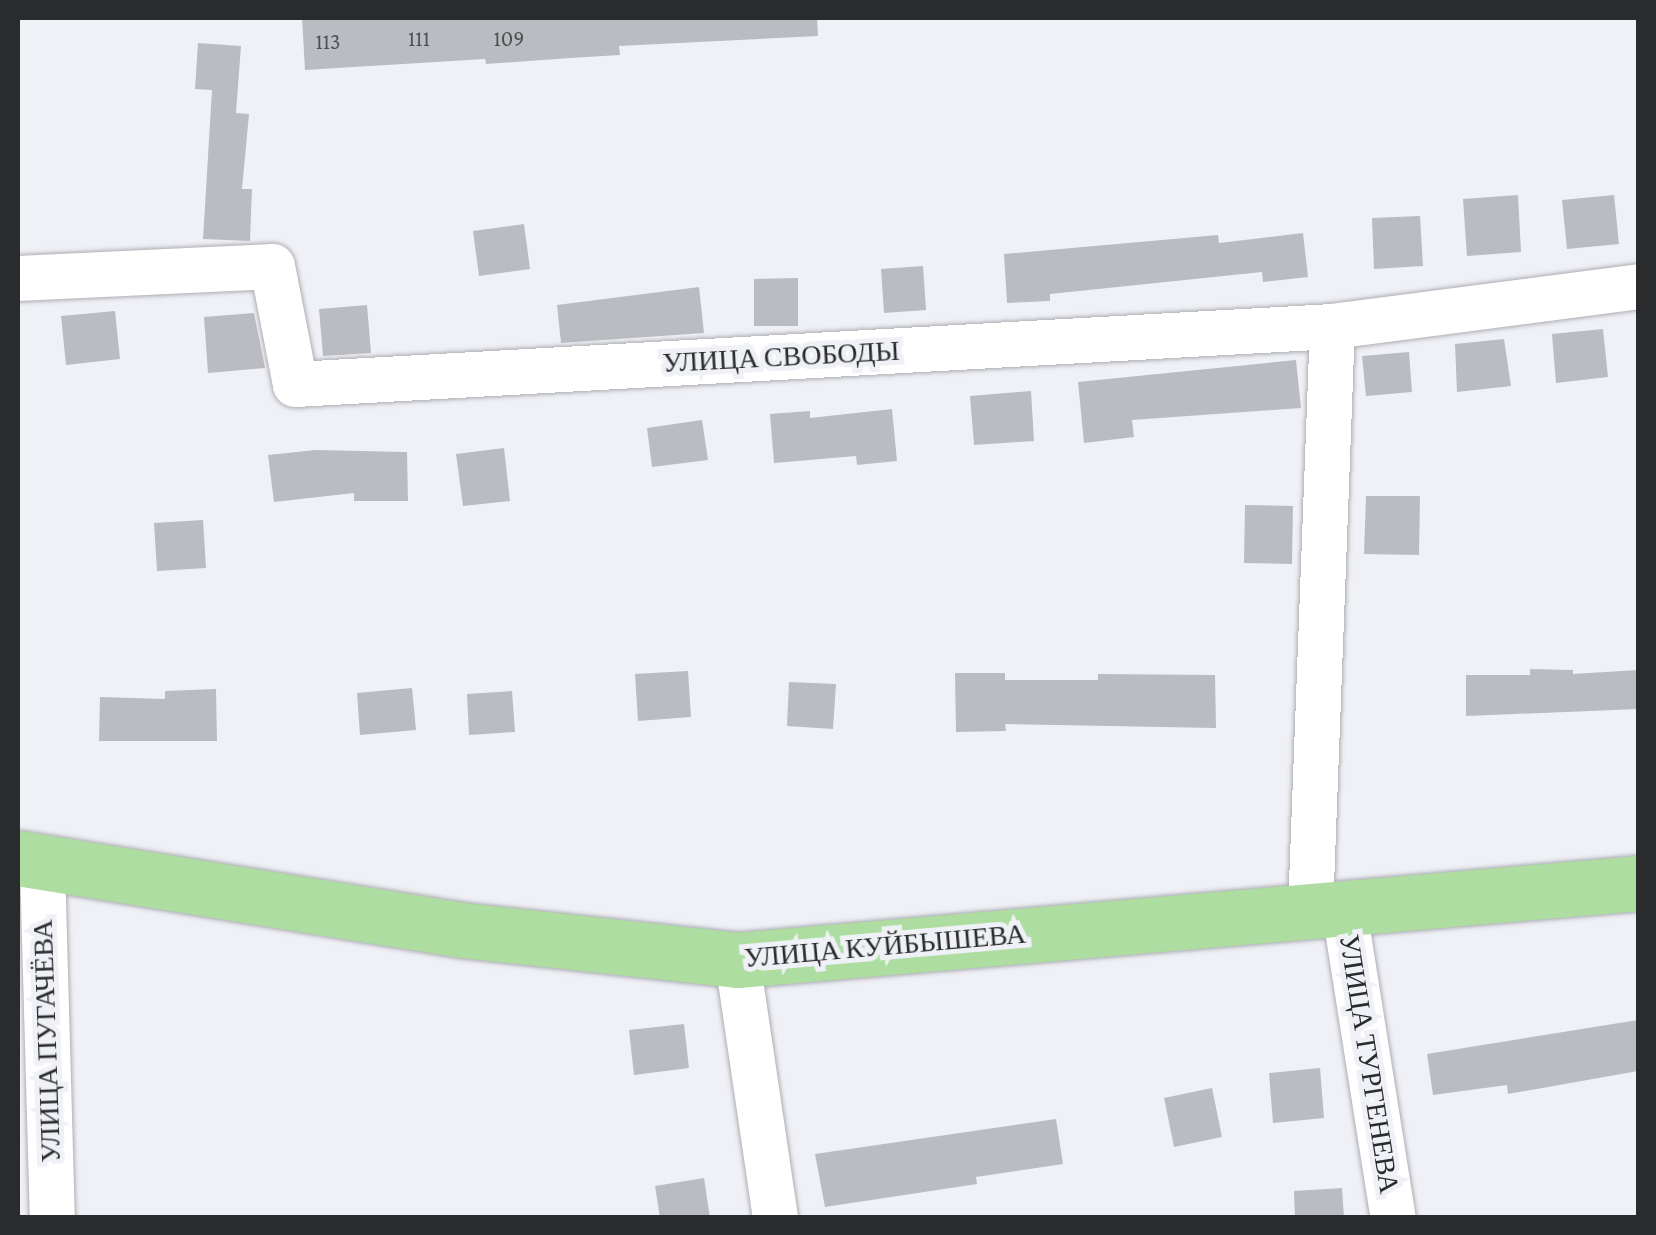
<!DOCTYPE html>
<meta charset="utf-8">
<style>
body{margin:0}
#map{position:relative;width:1656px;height:1235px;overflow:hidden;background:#f0f1f6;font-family:"Crimson Pro",serif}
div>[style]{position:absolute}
.building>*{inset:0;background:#bbbcc1}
.roads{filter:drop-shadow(0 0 2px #adaeb3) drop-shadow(0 0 2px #adaeb3)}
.minor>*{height:45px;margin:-22.5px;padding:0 22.5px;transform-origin:22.5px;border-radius:22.5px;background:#fff}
.major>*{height:55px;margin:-27.5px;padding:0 27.5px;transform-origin:27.5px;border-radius:27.5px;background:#addda1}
span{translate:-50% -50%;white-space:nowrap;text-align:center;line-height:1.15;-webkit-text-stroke:10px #f0f1f6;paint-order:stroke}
.number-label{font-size:22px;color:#4e4f52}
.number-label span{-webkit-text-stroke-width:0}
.street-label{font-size:28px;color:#2a2b2d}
.frame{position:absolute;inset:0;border:20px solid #2a2b2d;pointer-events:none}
</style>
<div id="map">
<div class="building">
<i style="clip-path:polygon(302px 18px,817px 18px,818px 36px,619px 46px,620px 55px,570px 58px,486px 64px,485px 59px,305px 70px)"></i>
<i style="clip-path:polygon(198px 43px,241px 46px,236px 113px,249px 114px,242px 189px,252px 189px,250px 241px,203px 239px,212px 90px,195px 89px)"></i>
<i style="clip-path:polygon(1518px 195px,1521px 252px,1467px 256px,1463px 199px)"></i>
<i style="clip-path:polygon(1614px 195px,1619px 244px,1567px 249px,1562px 200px)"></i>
<i style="clip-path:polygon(1420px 216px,1423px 266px,1374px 269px,1372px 218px)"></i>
<i style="clip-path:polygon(524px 224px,530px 269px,479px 276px,473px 231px)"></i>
<i style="clip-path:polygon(1303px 233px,1308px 277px,1263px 282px,1262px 272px,1050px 294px,1050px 301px,1007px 303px,1004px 254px,1218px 235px,1219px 243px)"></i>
<i style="clip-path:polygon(923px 266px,926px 310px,884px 313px,881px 269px)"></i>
<i style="clip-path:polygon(798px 278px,798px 326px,754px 326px,754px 279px)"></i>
<i style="clip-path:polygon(699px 287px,704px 333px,561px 343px,557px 305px)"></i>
<i style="clip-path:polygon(367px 305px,371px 353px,323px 356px,319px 309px)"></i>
<i style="clip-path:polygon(115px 311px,120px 359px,66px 365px,61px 316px)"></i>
<i style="clip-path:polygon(254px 313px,265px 368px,208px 373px,204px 317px)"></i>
<i style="clip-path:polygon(1603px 329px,1608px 377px,1556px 383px,1552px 334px)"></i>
<i style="clip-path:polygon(1504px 339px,1511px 386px,1457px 392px,1455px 344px)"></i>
<i style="clip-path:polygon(1409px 352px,1412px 392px,1366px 396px,1362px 356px)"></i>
<i style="clip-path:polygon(1296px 360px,1301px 408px,1132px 420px,1134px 437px,1084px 443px,1078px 382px)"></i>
<i style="clip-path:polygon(1031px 391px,1034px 441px,974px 445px,970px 396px)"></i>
<i style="clip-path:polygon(892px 409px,897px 461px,857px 465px,856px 456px,774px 463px,770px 414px,810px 411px,810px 418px)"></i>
<i style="clip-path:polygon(702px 420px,708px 460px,652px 467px,647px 428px)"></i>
<i style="clip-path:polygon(504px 448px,510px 501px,463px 506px,456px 454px)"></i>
<i style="clip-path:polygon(315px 450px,407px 452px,408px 501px,354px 501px,354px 493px,274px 502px,268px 455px)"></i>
<i style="clip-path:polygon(1366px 496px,1420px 496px,1419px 555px,1364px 554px)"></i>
<i style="clip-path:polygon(1245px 505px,1293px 506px,1292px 564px,1244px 563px)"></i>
<i style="clip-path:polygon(203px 520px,206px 568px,157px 571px,154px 523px)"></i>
<i style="clip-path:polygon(1530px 669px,1573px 670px,1573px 674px,1638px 670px,1638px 709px,1466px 716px,1466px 675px,1530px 675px)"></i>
<i style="clip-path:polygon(688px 671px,691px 717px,638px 721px,635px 674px)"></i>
<i style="clip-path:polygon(955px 673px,1005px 673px,1005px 680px,1098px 680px,1098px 674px,1215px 675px,1216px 728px,1005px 724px,1006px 731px,956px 732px)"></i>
<i style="clip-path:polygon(789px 682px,836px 684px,833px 729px,787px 726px)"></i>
<i style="clip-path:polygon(412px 688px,416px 730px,360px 735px,357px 693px)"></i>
<i style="clip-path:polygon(216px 689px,217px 741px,99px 741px,100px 697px,165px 699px,165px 691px)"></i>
<i style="clip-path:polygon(512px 691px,515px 732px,469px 735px,467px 694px)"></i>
<i style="clip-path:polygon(1638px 1020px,1638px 1071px,1508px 1094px,1507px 1085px,1433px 1095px,1427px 1054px)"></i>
<i style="clip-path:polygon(684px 1024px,689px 1068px,634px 1075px,629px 1030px)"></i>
<i style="clip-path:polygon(1320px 1068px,1324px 1118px,1273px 1123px,1269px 1073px)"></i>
<i style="clip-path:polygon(1212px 1088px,1222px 1137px,1174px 1147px,1164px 1098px)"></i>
<i style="clip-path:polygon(1056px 1119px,1063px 1164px,976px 1177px,977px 1184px,825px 1207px,815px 1154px)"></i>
<i style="clip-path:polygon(704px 1178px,710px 1218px,660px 1218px,655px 1186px)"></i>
<i style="clip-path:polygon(1342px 1188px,1344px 1218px,1295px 1218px,1294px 1191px)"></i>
</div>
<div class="roads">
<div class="minor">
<i style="left:18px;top:278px;width:254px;rotate:-2.7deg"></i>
<i style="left:272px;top:266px;width:120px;rotate:79deg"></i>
<i style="left:295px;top:384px;width:1039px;rotate:-3.2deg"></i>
<i style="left:1332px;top:326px;width:309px;rotate:-7.4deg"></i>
<i style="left:42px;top:865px;width:353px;rotate:88.4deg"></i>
<i style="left:1344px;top:910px;width:312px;rotate:81deg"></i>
<i style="left:1310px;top:911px;width:585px;rotate:-87.85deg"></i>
<i style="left:737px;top:960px;width:261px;rotate:81.6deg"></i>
</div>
<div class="major">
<i style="left:18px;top:858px;width:450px;rotate:9.2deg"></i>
<i style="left:462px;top:930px;width:277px;rotate:6.2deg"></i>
<i style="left:737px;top:960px;width:904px;rotate:-4.88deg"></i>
</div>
</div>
<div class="number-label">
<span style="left:419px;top:39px">111</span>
<span style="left:509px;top:39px">109</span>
<span style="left:328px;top:42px">113</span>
</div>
<div class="street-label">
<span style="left:781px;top:357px;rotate:-3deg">УЛИЦА СВОБОДЫ</span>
<span style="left:885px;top:946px;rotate:-5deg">УЛИЦА КУЙБЫШЕВА</span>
<span style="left:47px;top:1041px;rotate:-92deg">УЛИЦА ПУГАЧЁВА</span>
<span style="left:1369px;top:1064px;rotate:81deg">УЛИЦА ТУРГЕНЕВА</span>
</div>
<div class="frame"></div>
</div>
